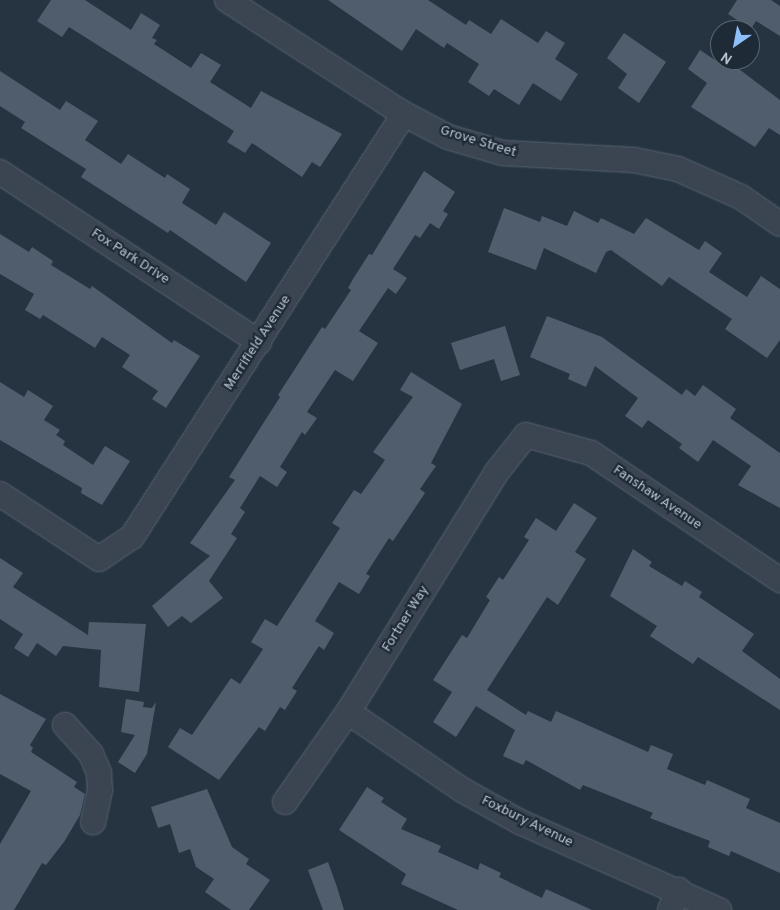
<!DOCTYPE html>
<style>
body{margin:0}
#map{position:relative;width:780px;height:910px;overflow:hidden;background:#263442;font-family:Overpass,sans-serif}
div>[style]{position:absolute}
.building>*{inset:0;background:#4f5d6d}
.roads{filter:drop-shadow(0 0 1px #58636f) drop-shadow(0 0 1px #58636f)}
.minor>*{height:24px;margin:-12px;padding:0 12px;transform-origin:12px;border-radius:12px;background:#3a4551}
span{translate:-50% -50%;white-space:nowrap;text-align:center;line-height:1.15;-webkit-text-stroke:4.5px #1f2a37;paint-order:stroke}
.street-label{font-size:14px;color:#b7c0cb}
.north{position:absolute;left:710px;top:20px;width:50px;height:50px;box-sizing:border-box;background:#1f2a37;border:1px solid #5c6672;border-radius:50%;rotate:213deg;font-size:14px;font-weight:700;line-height:20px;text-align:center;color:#b7c0cb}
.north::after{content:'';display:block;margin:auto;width:18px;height:22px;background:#8ebff9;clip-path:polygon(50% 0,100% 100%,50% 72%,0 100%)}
</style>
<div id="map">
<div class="building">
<i style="clip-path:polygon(51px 0,85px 0,131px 30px,141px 13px,160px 25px,152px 38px,157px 40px,154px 44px,191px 68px,201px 53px,221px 65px,210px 82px,251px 108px,261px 91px,342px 134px,320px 167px,312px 162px,302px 177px,252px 143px,245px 153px,227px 142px,234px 131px,69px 27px,62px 37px,37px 21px)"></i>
<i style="clip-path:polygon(328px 0,428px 0,466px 25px,469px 20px,491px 34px,501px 19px,538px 43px,546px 31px,565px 43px,555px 59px,578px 74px,561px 101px,533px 83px,519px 105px,494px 89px,489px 96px,468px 82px,479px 64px,447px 43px,444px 48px,416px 29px,402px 51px)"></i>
<i style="clip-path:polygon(737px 0,771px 0,780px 6px,780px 36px,756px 21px,751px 29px,728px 14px)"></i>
<i style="clip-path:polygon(624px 33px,666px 62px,639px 103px,618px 88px,627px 74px,607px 58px)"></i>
<i style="clip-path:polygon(700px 50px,718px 62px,727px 60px,780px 100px,780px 135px,769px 128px,755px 147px,691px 107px,707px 83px,688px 69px)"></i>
<i style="clip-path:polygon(0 71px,60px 110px,66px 101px,98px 121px,85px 140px,121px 164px,128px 154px,165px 178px,167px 174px,190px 189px,182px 203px,216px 225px,224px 212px,271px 243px,246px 282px,170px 230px,168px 233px,81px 177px,86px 169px,21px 128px,25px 122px,0 106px)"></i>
<i style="clip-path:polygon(424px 171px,455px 192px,443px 211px,448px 214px,439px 229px,430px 223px,420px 238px,415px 235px,393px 269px,407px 278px,396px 294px,388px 288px,359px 331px,378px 343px,353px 381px,335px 370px,307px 412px,317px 418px,305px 435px,302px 432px,280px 467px,287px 472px,277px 487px,260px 476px,240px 508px,245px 512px,231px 534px,237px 538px,209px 581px,223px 598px,191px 623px,182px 616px,168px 627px,152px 606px,210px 556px,190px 543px,235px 480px,229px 477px,280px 397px,278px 395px,322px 327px,325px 329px,351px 290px,348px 288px,353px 279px,369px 254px,372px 255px)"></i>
<i style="clip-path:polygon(504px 208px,540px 222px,542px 216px,567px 226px,574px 211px,598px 223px,601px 218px,634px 234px,646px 218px,699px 250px,705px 241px,722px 253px,709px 272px,747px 297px,761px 276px,780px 289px,780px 340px,767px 358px,725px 329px,732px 319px,669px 277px,662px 286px,611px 250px,606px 252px,596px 273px,544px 248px,536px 270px,488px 252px)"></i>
<i style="clip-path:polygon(0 234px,29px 252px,32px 247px,53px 261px,51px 265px,90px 289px,92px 286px,172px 343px,174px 340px,200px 356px,166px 408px,152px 399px,158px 391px,122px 367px,130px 355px,102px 337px,95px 348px,43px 315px,40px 319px,25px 310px,34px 294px,0 274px)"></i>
<i style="clip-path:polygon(547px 316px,602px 337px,682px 395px,686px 389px,695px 396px,703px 385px,736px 409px,730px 418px,780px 453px,780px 508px,738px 485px,751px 466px,713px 440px,698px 462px,679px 448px,682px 444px,648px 420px,642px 428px,625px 416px,638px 398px,595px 366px,586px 387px,568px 379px,570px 374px,530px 357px)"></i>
<i style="clip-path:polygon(505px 326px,520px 375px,501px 381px,494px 359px,460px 370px,451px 343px)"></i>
<i style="clip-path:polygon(411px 372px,462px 404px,431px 463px,436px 466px,420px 489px,425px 493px,393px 541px,389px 538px,366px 574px,370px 576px,359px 594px,339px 582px,315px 621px,334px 633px,324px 650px,319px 646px,292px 688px,297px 691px,285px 710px,280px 707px,265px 731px,259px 727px,219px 780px,168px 747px,180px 728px,192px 735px,231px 678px,240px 684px,263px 649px,251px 642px,265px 619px,277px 626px,340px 528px,332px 523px,354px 490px,361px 494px,385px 460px,373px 452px,413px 397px,400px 390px)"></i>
<i style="clip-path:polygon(0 382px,24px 397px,28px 390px,53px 406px,44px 420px,60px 430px,56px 435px,65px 441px,63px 445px,93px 465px,105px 446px,130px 461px,102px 505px,81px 493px,82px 488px,0 440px)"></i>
<i style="clip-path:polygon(574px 503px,597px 518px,575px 552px,586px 559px,558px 605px,547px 597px,487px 690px,526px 715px,528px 711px,551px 722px,556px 711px,648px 752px,651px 745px,673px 754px,667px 769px,705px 785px,707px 780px,750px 799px,746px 808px,780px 823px,780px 873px,731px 851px,729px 856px,708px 847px,710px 841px,650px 818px,653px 813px,583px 785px,580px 790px,526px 760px,523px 765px,503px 756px,515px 730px,476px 706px,456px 737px,433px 722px,452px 692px,433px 680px,462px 635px,467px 638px,490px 600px,486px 597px,499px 577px,503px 580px,529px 540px,524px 537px,536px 518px,556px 531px)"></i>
<i style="clip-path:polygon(633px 549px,652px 562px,649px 566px,682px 586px,685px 581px,702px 592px,699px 597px,754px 634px,742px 651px,780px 679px,780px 710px,698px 657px,693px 664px,650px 636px,657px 626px,610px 596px)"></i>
<i style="clip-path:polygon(0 558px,23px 573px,13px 587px,88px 635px,89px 622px,146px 624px,139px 692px,99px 687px,101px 650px,63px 646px,56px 656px,37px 643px,28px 657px,14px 648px,23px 634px,0 619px)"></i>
<i style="clip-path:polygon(0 694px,46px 719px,30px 745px,33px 748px,31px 752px,77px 782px,74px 787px,85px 794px,80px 815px,64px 842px,46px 865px,42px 863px,14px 910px,0 910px,0 844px,31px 791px,0 774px)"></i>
<i style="clip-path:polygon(126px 699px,144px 702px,143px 707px,152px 708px,156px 702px,147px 754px,135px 773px,118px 762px,135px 735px,121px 732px)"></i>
<i style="clip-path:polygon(367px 787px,384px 798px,381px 802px,407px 819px,401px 829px,441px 846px,438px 852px,478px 870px,480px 863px,501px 873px,499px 877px,542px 898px,546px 889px,592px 910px,458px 910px,401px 884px,406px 874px,339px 830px)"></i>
<i style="clip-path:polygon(207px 789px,232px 847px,249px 859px,246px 864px,270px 880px,249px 910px,231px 910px,205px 892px,214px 879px,196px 867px,190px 849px,179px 853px,170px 824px,158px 828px,151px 807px)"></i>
<i style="clip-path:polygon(328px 862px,337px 887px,344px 910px,323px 910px,308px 870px)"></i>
</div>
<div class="roads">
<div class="minor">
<i style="left:227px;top:0;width:211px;rotate:32.8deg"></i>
<i style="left:404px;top:114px;width:50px;rotate:27.6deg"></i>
<i style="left:448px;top:137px;width:57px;rotate:16.2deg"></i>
<i style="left:503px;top:153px;width:131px;rotate:3.1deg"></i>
<i style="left:634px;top:160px;width:45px;rotate:11.6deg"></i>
<i style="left:678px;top:169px;width:69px;rotate:24deg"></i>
<i style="left:741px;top:197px;width:47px;rotate:34.7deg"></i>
<i style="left:0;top:172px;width:310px;rotate:33.3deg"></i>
<i style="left:0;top:494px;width:118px;rotate:33.3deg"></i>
<i style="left:99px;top:559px;width:40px;rotate:-34deg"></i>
<i style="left:132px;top:537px;width:503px;rotate:-57.26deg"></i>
<i style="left:348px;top:712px;width:140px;rotate:34.3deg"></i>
<i style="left:464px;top:791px;width:64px;rotate:29deg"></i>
<i style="left:520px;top:822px;width:218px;rotate:23.9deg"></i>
<i style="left:65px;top:725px;width:39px;rotate:48deg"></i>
<i style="left:91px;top:754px;width:21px;rotate:67deg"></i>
<i style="left:99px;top:773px;width:17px;rotate:87deg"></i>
<i style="left:100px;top:790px;width:33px;rotate:102deg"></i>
<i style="left:285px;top:802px;width:110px;rotate:-55deg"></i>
<i style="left:348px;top:712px;width:281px;rotate:-58.2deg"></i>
<i style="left:496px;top:473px;width:48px;rotate:-51.7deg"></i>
<i style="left:526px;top:435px;width:67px;rotate:15.5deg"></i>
<i style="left:591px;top:453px;width:228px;rotate:33.9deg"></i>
<i style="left:670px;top:910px;width:22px;rotate:-66deg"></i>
</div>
</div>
<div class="street-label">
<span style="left:478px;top:142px;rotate:17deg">Grove Street</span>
<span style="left:130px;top:257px;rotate:33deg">Fox Park Drive</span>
<span style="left:258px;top:343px;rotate:-57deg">Merrifield Avenue</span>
<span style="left:657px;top:498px;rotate:34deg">Fanshaw Avenue</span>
<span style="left:406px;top:619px;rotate:-58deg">Fortner Way</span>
<span style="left:527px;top:822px;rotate:26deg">Foxbury Avenue</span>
</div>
<div class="north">N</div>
</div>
